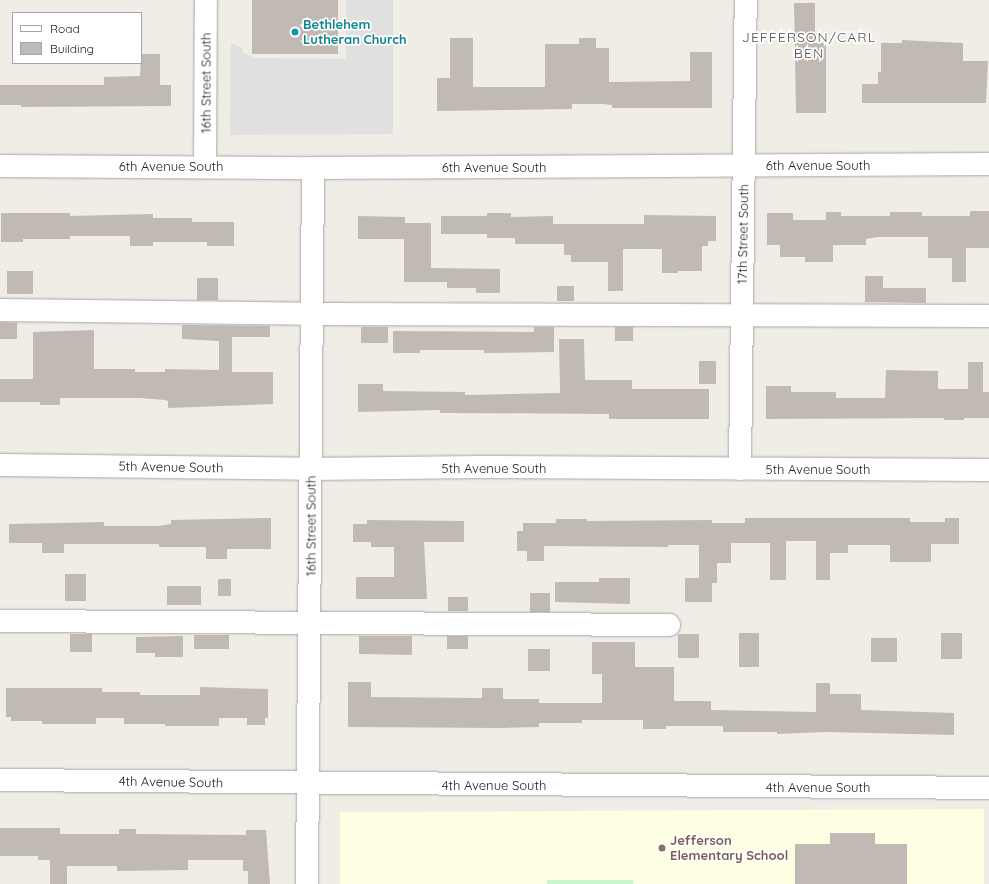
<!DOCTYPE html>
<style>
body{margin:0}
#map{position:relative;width:989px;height:884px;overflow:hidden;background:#f0ede7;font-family:Quicksand,sans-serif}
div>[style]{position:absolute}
.education>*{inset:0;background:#fefee3}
.park>*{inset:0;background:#c7f8cb}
.parking>*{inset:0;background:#e0e0e0}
.building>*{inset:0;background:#c1bab4}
.roads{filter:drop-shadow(0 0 1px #a7a7a7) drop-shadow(0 0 1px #a7a7a7)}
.minor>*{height:22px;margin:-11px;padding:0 11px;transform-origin:11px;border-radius:11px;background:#fff}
.dots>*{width:11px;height:11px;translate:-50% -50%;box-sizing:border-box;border:2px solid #fff;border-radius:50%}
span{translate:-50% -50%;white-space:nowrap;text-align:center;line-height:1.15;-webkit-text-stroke:3.5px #fff;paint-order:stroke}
.culture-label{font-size:13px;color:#0d838f;font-weight:700}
.left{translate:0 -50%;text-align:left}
.street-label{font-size:13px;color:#202020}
.education-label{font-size:13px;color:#785e54;font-weight:700}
.neighbourhood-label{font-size:14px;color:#535353;letter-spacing:1px}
.legend{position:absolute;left:12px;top:12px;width:130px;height:52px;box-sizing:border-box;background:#fff;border:1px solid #a6a6a6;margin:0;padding:5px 7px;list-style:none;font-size:12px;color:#202020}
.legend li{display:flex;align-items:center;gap:8px;height:20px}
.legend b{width:20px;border:1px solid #a6a6a6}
</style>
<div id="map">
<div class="education">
<i style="clip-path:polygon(984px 809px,984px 884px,340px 884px,340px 812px)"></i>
</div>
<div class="park">
<i style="clip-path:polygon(547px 880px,633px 880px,633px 884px,547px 884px)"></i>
</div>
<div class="parking">
<i style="clip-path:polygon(346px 0,393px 0,393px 134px,230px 135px,231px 43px,242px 48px,243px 53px,256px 58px,346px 59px)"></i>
</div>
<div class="building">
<i style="clip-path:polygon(252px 0,338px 0,338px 54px,252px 54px)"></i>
<i style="clip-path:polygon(794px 3px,815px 3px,815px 43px,826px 43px,826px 113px,796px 113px)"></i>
<i style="clip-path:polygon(450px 38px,473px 38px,473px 87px,545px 87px,545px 44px,579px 44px,579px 38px,596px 38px,596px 48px,609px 48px,609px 82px,690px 81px,690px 52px,712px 52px,712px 108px,612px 108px,612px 105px,603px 104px,572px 104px,572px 109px,437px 111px,437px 78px,450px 78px)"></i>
<i style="clip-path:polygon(902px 40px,963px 43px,963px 61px,988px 61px,986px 103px,862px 103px,862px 84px,878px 84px,878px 72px,881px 72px,881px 43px,902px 43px)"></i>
<i style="clip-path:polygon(141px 54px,160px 54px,160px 85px,171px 85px,171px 106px,21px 107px,21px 105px,0 105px,0 85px,104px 85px,104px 77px,140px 76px)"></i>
<i style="clip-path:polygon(970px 211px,989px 211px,989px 248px,966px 248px,966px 282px,952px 282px,952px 258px,928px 258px,928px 237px,877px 237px,866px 239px,866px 245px,833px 245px,833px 262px,805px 262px,805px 257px,780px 257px,780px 245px,767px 245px,767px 213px,793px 213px,793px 220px,826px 220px,826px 212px,841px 212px,841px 216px,890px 216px,890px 212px,922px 212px,922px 216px,970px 216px)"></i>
<i style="clip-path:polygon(1px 213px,70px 213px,70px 216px,153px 214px,153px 218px,192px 218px,192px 222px,234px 222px,234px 246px,207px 246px,207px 242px,153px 242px,153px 246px,130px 246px,130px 236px,70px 236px,70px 239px,23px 239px,23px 242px,1px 242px)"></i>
<i style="clip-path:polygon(487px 213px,511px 213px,511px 217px,553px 216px,553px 224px,644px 224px,644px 215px,716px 216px,716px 241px,708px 241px,708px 246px,702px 246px,702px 271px,678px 271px,678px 273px,662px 273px,662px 249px,623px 249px,623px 291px,608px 291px,608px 262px,571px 262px,571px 255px,564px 255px,564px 244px,515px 244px,515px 238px,487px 238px,487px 234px,441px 234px,441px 216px,487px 216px)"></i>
<i style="clip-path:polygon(358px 216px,405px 217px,405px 223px,431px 223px,431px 268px,500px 269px,500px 293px,476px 293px,476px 288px,447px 288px,447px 282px,404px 282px,404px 239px,358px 239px)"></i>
<i style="clip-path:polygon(7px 271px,33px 271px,33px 294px,7px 294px)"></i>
<i style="clip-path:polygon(865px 276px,883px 276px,883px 288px,926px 288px,926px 303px,865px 302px)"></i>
<i style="clip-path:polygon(197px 278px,218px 278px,218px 300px,197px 300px)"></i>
<i style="clip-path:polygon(557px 286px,574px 286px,574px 301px,557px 301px)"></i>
<i style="clip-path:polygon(0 322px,17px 323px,17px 339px,0 339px)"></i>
<i style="clip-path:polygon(182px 325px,270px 326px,270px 337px,232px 337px,232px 372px,273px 372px,273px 404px,168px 408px,168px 401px,165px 400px,140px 398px,60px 398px,60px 405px,40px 405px,40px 402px,0 402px,0 379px,33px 379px,33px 332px,94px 330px,94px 369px,135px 369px,135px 372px,165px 372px,165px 369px,219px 370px,219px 341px,182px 339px)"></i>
<i style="clip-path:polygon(361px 327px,388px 327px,388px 343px,361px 343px)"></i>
<i style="clip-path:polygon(534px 327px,554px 327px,554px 352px,484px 353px,484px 350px,420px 350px,420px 353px,393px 353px,393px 331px,534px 332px)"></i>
<i style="clip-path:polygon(615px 327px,633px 327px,633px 341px,615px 341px)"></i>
<i style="clip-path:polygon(559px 339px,584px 339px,585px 380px,632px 380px,632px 389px,709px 389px,709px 419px,609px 419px,609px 414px,450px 413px,440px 413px,440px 410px,358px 412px,358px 384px,383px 384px,383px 391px,465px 392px,465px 395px,560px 393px)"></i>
<i style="clip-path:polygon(699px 361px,716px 361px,716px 384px,699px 384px)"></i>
<i style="clip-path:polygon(968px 362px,983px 362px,983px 392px,989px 392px,989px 418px,964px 418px,964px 420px,944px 420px,944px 418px,766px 419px,766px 386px,791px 386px,791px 392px,836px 392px,836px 398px,885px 398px,886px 370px,938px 371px,938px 389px,968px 389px)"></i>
<i style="clip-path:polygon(271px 518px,271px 549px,227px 549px,227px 559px,206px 559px,206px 547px,159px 547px,159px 544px,64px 544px,64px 553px,42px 553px,42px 543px,9px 543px,9px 524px,104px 522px,104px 526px,159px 526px,171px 524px,171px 520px)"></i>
<i style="clip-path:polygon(745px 518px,910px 518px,910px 522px,945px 522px,945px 518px,959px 518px,959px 544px,931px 544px,931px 562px,890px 562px,890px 545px,848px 545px,848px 553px,830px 553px,830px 580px,816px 580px,816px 541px,786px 541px,786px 580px,770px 580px,770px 543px,731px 543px,731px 563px,717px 563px,717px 583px,712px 583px,712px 602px,685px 602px,685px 578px,699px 578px,699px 545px,668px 545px,668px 547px,544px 546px,544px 561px,527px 561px,527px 551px,517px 551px,517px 531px,523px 531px,523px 523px,556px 523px,556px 519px,587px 519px,587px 521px,712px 520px,712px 523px,745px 523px)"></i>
<i style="clip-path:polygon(367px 520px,464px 521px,464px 542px,424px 542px,427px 599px,356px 599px,356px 577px,394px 577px,394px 547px,371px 547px,371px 542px,353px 542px,353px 524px,367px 524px)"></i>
<i style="clip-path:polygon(65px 574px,86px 574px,86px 601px,65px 601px)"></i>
<i style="clip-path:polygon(599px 578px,630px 578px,630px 604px,555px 602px,555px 582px,599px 582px)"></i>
<i style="clip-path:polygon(218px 579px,231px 579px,231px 596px,218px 596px)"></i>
<i style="clip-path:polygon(167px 586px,201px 586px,201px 605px,167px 605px)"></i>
<i style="clip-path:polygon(530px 593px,550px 593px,550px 612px,530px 612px)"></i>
<i style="clip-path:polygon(448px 597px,468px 597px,468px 611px,448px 611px)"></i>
<i style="clip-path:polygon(739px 633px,759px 633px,759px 667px,739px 667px)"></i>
<i style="clip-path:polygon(941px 633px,962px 633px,962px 659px,941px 659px)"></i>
<i style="clip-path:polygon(70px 634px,92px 634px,92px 652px,70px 652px)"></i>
<i style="clip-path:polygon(678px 634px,699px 634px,699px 658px,678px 658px)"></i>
<i style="clip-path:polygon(194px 635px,229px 635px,229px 649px,194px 649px)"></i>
<i style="clip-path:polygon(183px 636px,183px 657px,155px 657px,155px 653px,136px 653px,136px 637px)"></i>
<i style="clip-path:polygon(359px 636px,412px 636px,412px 655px,359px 654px)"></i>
<i style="clip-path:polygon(447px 636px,468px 636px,468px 649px,447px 649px)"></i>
<i style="clip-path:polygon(871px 638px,897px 638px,897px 662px,871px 662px)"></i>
<i style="clip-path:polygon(592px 642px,635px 642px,635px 667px,674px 667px,674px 701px,711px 701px,711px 710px,816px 712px,816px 683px,830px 683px,830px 694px,861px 694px,861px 710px,954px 713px,954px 735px,826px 732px,777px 734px,777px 732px,723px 732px,723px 726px,666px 726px,666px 729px,643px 729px,643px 720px,582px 720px,582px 723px,539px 723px,539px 727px,503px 728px,348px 727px,348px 682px,371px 682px,371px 697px,482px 698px,482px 688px,503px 688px,503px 699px,539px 699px,539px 703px,602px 703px,602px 674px,592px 674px)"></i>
<i style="clip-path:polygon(528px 649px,550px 649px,550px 671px,528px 671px)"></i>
<i style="clip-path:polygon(200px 687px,268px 689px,268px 718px,265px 718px,265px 725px,247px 725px,247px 718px,219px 718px,219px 726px,165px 726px,165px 724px,124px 724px,124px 718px,96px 718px,96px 724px,42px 724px,42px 721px,11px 721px,11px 717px,6px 717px,6px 688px,102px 688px,102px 692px,140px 692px,140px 695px,200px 695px)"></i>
<i style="clip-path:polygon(0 828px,60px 828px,60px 834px,119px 834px,119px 829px,136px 829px,136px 834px,246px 835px,246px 830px,266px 830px,270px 884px,248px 884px,248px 871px,243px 871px,243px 860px,188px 860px,188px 870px,117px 871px,117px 866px,67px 866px,67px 884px,50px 884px,50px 860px,38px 860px,38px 856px,0 856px)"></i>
<i style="clip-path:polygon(830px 833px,875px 833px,875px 844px,907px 844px,907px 884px,795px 884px,795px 844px,830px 844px)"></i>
</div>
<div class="roads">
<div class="minor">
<i style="left:0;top:166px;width:313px;rotate:0.4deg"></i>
<i style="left:313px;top:168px;width:676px;rotate:-0.34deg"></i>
<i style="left:205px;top:166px;width:166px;rotate:-89.7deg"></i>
<i style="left:0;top:310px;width:312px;rotate:0.7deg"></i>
<i style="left:312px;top:314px;width:677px;rotate:0.17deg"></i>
<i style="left:0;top:465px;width:311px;rotate:0.7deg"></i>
<i style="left:311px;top:469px;width:169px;rotate:-0.7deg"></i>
<i style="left:480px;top:467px;width:509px;rotate:0.34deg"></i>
<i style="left:740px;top:469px;width:469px;rotate:-89.3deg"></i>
<i style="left:0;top:621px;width:669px;rotate:0.34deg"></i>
<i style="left:0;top:780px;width:989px;rotate:0.46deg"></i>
<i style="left:307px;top:884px;width:716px;rotate:-89.52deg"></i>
</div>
</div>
<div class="dots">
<i style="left:295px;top:32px;background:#0f9aa8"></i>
<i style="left:662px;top:848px;background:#8d6e63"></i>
</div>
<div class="culture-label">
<span class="left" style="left:303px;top:32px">Bethlehem<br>Lutheran Church</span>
</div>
<div class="street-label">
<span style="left:206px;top:83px;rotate:-90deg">16th Street South</span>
<span style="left:818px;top:165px">6th Avenue South</span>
<span style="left:171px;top:166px">6th Avenue South</span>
<span style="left:494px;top:167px">6th Avenue South</span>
<span style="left:743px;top:234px;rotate:-89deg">17th Street South</span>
<span style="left:171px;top:467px;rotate:1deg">5th Avenue South</span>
<span style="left:494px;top:468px">5th Avenue South</span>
<span style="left:818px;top:469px">5th Avenue South</span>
<span style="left:311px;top:526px;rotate:-90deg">16th Street South</span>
<span style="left:171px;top:782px;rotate:1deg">4th Avenue South</span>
<span style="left:494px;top:785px">4th Avenue South</span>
<span style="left:818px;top:787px">4th Avenue South</span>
</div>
<div class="education-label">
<span class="left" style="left:670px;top:848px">Jefferson<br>Elementary School</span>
</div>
<div class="neighbourhood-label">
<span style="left:809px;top:45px">JEFFERSON/CARL<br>BEN</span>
</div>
<ul class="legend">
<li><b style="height:5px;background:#fff"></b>Road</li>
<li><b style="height:11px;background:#c1bab4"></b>Building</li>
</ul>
</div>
